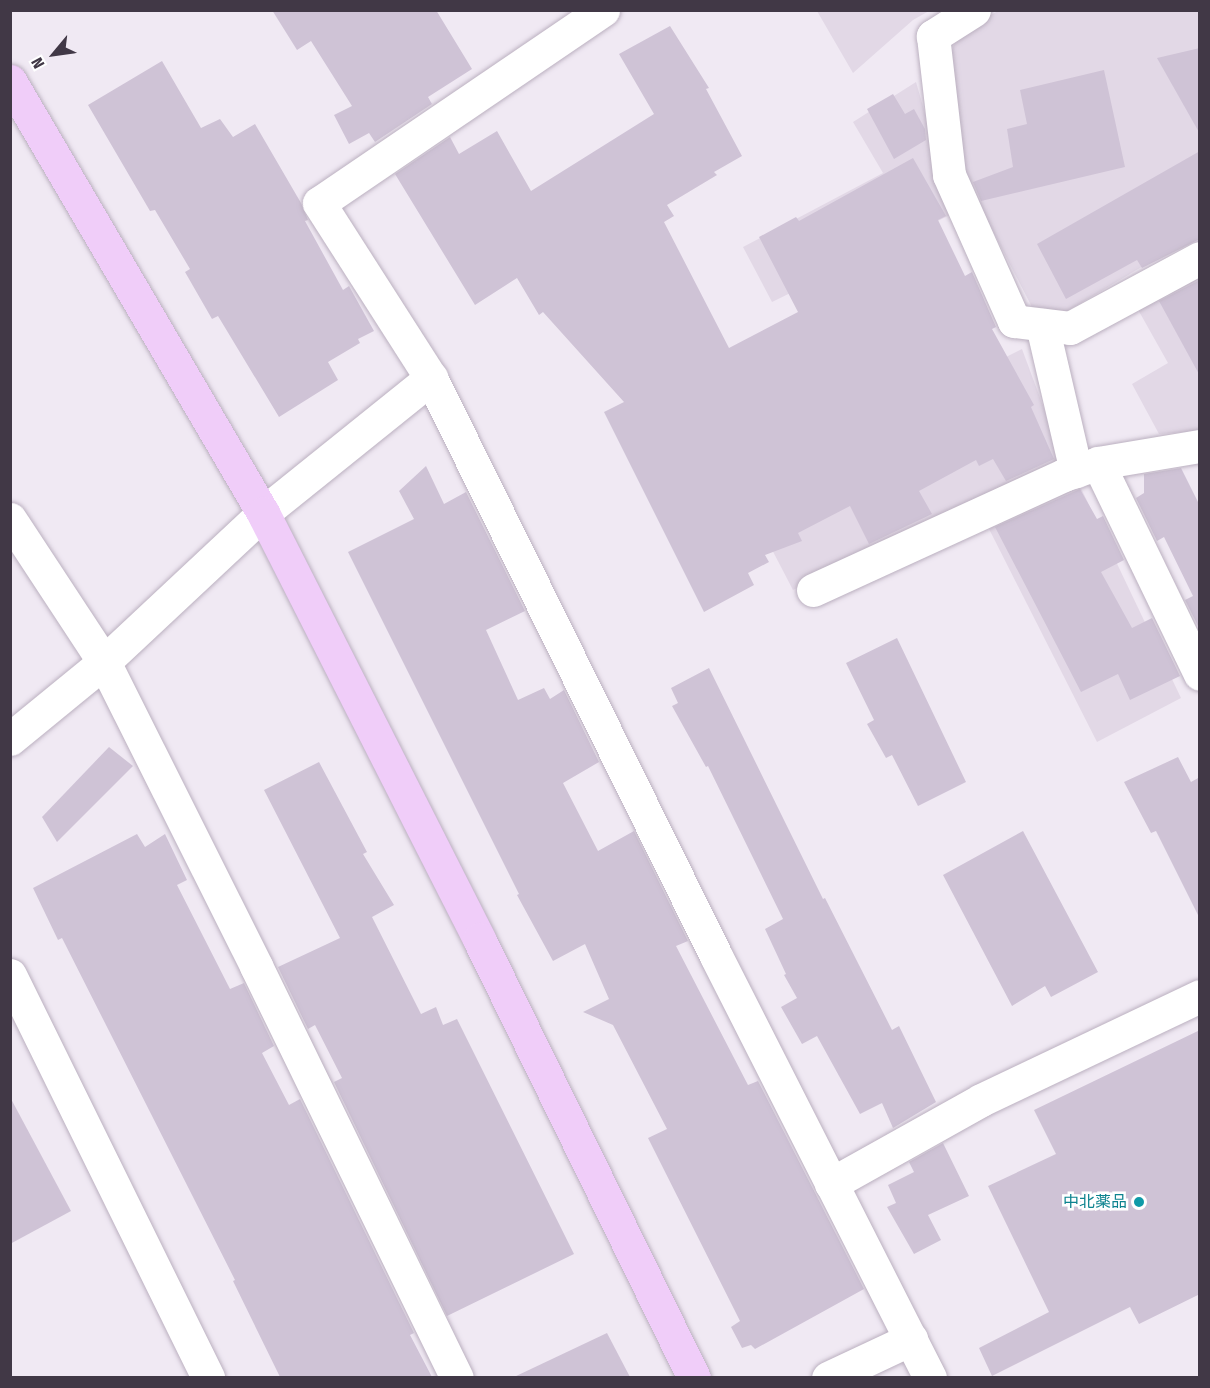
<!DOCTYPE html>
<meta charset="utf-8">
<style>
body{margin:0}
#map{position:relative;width:1210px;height:1388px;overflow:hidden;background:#f0e9f3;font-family:"Fira Sans Condensed","Noto Sans JP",sans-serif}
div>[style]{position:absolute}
.residential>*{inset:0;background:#e2d8e6}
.building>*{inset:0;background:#cfc3d6}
.roads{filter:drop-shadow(0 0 2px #bbb0c0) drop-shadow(0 0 2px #bbb0c0)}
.street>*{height:33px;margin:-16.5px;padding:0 16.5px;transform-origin:16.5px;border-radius:16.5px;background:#fff}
.secondary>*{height:33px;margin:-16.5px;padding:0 16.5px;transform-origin:16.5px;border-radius:16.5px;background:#f0cdf9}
.dots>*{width:16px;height:16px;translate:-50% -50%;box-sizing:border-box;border:3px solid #fff;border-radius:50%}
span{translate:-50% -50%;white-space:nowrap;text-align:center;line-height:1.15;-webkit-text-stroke:5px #fff;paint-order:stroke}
.culture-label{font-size:16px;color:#0d838f}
.right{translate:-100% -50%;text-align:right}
.frame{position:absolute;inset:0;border:12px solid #413846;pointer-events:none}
.north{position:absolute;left:24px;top:24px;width:60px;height:60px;-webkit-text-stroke:4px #fff;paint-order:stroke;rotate:241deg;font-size:16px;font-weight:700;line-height:24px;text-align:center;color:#413846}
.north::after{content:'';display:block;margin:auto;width:21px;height:27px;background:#413846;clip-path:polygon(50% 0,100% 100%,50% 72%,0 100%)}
</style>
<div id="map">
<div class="residential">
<i style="clip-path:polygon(817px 11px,929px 11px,913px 20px,853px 73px)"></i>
<i style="clip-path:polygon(998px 11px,1200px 12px,1199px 233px,1064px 313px,1033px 309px,966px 179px,947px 61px,960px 32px)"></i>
<i style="clip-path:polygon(916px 82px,954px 213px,772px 302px,743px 247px,883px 173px,853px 122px)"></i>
<i style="clip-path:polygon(1199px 275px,1199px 431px,1159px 434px,1132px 384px,1168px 363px,1136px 306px)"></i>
<i style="clip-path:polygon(1022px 349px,1062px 457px,1045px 470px,793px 590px,741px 490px)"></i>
<i style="clip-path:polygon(1080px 486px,1181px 698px,1097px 742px,987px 525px)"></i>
</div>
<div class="building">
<i style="clip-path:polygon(272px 10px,436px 10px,472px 69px,428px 97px,432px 104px,375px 142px,369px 133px,349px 144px,334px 115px,352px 106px,311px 41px,297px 50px)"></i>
<i style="clip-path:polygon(670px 26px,709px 88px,706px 89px,742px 156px,714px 172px,717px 175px,667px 205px,674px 216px,664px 222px,729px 348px,798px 312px,759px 237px,796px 217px,799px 221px,913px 158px,946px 216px,938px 220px,965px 276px,972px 272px,996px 327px,992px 329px,1034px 405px,1031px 407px,1054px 459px,1006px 481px,993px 459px,979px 466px,976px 460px,919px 491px,932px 514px,869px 544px,850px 506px,798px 533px,802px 541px,765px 555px,769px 562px,748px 573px,754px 585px,704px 612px,604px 412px,624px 402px,543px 312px,539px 315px,517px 278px,475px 305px,395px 174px,450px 137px,459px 154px,497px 131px,531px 191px,654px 114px,619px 54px)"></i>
<i style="clip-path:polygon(1200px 48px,1200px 134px,1157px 58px)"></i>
<i style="clip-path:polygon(162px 61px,201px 128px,220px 119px,233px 137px,255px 124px,301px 203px,308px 220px,305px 221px,343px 290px,349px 286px,374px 331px,358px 339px,360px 343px,328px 362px,338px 380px,279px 417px,218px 316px,212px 319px,185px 272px,190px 269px,155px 210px,150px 211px,88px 105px)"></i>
<i style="clip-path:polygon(1104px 70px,1125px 167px,981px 201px,973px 182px,1013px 167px,1007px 129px,1027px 124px,1020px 90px)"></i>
<i style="clip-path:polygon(893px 94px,905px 114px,914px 109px,925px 129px,926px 140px,894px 159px,867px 109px)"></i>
<i style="clip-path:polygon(1200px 151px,1200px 239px,1142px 268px,1137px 260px,1066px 299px,1037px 244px)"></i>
<i style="clip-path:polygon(1200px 280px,1200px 376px,1159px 301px)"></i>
<i style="clip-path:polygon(426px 466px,444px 504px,466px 492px,525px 611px,486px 630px,518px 700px,544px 688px,550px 699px,564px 690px,599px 762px,563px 783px,598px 851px,634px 831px,688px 941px,676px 946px,748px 1085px,758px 1081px,864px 1289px,755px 1349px,751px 1345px,742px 1348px,731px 1327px,740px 1321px,648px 1138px,667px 1129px,613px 1025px,583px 1012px,609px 999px,585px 944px,553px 961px,517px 895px,519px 894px,348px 552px,414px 519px,399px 491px)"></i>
<i style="clip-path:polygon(1181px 468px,1200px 506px,1200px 630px,1185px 600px,1193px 596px,1164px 537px,1157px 541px,1136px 498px,1144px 493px,1144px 474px)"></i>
<i style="clip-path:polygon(1080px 489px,1097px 519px,1103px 516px,1124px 560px,1101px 572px,1132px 628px,1152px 618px,1180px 676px,1130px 700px,1118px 674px,1081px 692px,995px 527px)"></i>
<i style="clip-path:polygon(897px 638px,966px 782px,918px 806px,892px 755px,886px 758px,867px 724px,874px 720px,846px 663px)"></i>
<i style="clip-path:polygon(709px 668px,823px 899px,825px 898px,892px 1030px,899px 1026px,936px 1102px,893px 1128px,882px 1103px,860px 1114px,817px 1036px,802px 1044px,781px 1007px,797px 998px,784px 975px,786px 974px,765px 929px,783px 919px,708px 766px,706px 767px,672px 706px,678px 703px,671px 688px)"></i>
<i style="clip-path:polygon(109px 747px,133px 766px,57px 842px,42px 817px)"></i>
<i style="clip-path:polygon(1178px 757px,1191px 782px,1200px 777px,1200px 919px,1156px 831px,1151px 833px,1124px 782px)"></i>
<i style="clip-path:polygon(319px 762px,367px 852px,363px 854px,394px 905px,372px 917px,421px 1014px,436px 1007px,443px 1025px,457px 1019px,574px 1254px,447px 1316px,334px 1082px,342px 1078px,315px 1025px,308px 1029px,278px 967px,340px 938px,264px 790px)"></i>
<i style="clip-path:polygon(1023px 831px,1098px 972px,1051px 997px,1045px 986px,1012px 1006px,943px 875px)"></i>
<i style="clip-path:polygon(137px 834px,145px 847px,165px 834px,187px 880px,177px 885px,230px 989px,244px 983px,274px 1046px,262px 1053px,289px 1105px,300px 1099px,414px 1333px,410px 1335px,432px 1377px,280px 1377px,233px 1281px,235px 1280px,62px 938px,58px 940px,33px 888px)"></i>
<i style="clip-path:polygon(1200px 1030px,1200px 1294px,1139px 1324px,1130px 1307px,992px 1376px,979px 1348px,1049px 1312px,988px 1186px,1056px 1154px,1034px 1110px)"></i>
<i style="clip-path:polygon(10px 1097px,71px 1211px,10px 1244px)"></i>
<i style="clip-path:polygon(943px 1143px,969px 1196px,928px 1215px,941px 1240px,914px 1254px,887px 1207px,896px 1203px,888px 1185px,914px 1172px,909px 1162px)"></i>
<i style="clip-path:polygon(607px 1333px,630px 1377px,514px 1377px)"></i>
</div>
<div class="roads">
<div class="street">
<i style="left:603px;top:10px;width:343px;rotate:145.8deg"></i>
<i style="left:319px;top:203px;width:208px;rotate:57.4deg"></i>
<i style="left:431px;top:378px;width:644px;rotate:63.75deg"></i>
<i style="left:716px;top:956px;width:473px;rotate:63.1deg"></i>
<i style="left:974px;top:10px;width:49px;rotate:147.6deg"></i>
<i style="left:933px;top:36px;width:140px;rotate:83.4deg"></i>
<i style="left:949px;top:175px;width:160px;rotate:66deg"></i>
<i style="left:1014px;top:321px;width:56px;rotate:7.1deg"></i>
<i style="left:1070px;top:328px;width:148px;rotate:-28.3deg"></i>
<i style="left:1042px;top:325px;width:150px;rotate:76.9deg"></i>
<i style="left:1098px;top:463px;width:234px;rotate:64.2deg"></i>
<i style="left:10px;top:519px;width:171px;rotate:56.7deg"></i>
<i style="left:104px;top:662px;width:340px;rotate:63.4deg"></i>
<i style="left:256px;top:966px;width:458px;rotate:64deg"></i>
<i style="left:813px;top:590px;width:276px;rotate:-24.6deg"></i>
<i style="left:1064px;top:475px;width:36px;rotate:-19deg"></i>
<i style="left:1098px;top:463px;width:103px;rotate:-9.5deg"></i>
<i style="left:10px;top:739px;width:122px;rotate:-39.3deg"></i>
<i style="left:104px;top:662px;width:218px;rotate:-43.1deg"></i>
<i style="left:263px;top:513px;width:216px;rotate:-38.8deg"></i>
<i style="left:10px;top:975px;width:449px;rotate:63.8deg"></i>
<i style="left:831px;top:1184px;width:172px;rotate:-29.2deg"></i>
<i style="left:981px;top:1100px;width:242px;rotate:-25.4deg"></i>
<i style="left:828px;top:1378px;width:92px;rotate:-25.2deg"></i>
</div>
<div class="secondary">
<i style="left:10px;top:81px;width:501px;rotate:59.64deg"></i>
<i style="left:263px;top:513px;width:478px;rotate:63.1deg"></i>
<i style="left:479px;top:939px;width:489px;rotate:63.9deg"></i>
</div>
</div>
<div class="dots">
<i style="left:1139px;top:1202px;background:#0f9aa8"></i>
</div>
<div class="culture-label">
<span class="right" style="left:1127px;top:1202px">中北薬品</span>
</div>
<div class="frame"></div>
<div class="north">N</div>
</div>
